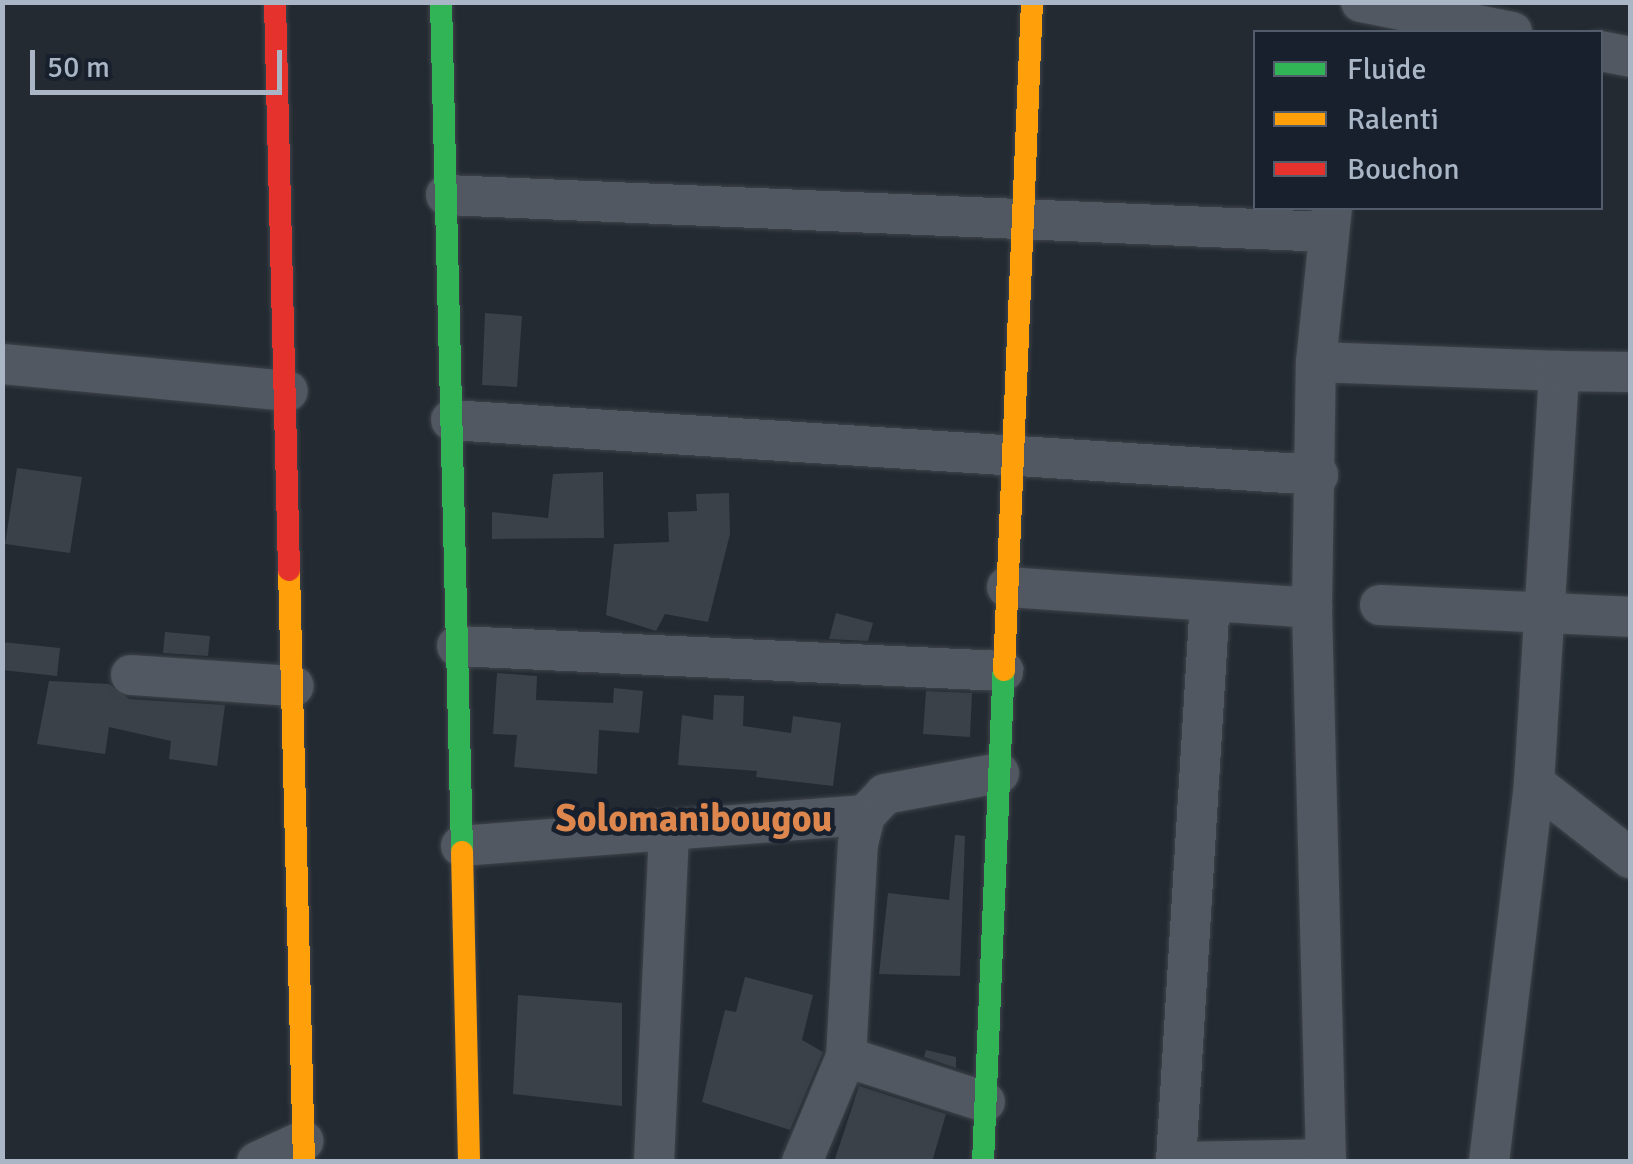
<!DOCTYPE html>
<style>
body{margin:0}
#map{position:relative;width:1633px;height:1164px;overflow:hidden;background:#232a32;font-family:Signika,sans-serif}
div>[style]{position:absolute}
.building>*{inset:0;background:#3b4149}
.roads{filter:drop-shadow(0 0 2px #3f444a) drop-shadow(0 0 2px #3f444a)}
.street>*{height:40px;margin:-20px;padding:0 20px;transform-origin:20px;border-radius:20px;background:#525861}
.fast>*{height:22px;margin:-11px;padding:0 11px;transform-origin:11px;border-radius:11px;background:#30b455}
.slow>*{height:22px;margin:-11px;padding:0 11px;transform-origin:11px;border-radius:11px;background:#ff9f0a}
.jam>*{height:22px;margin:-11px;padding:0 11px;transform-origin:11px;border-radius:11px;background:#e5322d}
span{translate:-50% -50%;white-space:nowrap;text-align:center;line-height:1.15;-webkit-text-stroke:9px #17202c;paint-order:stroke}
.district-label{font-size:38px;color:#dd874e;font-weight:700}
.frame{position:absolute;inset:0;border:5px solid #aab6c6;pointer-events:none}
.legend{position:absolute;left:1253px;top:30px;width:350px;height:180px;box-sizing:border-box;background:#17202c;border:2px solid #525c6a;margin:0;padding:12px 18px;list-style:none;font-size:30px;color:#aab6c6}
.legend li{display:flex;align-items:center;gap:20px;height:50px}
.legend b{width:50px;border:2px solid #525c6a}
.scale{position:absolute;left:30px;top:50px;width:252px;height:45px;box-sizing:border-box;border:5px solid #aab6c6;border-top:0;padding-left:12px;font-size:30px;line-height:35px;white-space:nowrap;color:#aab6c6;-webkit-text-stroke:8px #17202c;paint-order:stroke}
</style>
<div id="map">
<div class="building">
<i style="clip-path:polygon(485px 313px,522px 316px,517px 387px,482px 385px)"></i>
<i style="clip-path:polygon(17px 468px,82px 477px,70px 553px,5px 544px)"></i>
<i style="clip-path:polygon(603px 472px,604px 538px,492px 539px,492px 512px,548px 518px,553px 474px)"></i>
<i style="clip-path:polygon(729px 493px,730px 534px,708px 622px,665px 614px,656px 631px,606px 615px,614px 544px,669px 542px,668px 512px,697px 511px,696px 494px)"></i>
<i style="clip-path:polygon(836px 613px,873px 623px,868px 641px,829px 639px)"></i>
<i style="clip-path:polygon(165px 632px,210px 636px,208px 656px,163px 653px)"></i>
<i style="clip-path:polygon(2px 642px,60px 648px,57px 676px,2px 670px)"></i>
<i style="clip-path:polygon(497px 673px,537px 676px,536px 700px,613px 703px,614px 688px,643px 691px,639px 733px,599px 730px,597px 774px,514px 767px,517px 735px,493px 734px)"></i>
<i style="clip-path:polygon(49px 681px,109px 684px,129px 699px,225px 705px,217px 766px,169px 759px,171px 741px,109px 727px,105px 754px,37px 744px)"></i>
<i style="clip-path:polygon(926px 691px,972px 693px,970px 737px,923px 734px)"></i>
<i style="clip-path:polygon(714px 695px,744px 696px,743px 726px,791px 733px,793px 716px,841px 723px,833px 786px,756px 777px,757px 771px,678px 765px,682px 715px,713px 720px)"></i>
<i style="clip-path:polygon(955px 835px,965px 836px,960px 976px,879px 974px,888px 893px,949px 900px)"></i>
<i style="clip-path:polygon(745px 977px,813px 995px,802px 1040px,823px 1052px,790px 1130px,702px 1102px,725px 1010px,736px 1012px)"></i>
<i style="clip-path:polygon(518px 995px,622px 1003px,622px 1106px,513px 1094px)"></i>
<i style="clip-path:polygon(926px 1050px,956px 1057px,956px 1068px,924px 1057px)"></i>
<i style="clip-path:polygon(859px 1086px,946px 1114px,932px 1162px,835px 1159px)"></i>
</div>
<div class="roads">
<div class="street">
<i style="left:1361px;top:2px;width:154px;rotate:11.2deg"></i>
<i style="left:1600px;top:51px;width:31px;rotate:11deg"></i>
<i style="left:446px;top:195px;width:883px;rotate:2.4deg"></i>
<i style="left:1316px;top:362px;width:243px;rotate:2.1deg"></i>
<i style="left:2px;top:364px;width:287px;rotate:5.4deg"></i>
<i style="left:451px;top:420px;width:869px;rotate:3.63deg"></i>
<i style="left:1007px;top:587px;width:306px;rotate:3.9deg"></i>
<i style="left:1380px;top:605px;width:250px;rotate:2.7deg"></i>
<i style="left:457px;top:646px;width:547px;rotate:2.62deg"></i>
<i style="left:131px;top:675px;width:163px;rotate:3.9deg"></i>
<i style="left:1534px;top:783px;width:122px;rotate:38deg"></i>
<i style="left:461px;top:846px;width:405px;rotate:-4.4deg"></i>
<i style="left:846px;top:1057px;width:146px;rotate:17.9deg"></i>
<i style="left:1176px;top:1161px;width:561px;rotate:-86.53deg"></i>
<i style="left:257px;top:1162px;width:51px;rotate:-24.5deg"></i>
<i style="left:654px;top:1162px;width:332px;rotate:-87.4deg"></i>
<i style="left:802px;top:1162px;width:114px;rotate:-67.3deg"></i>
<i style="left:846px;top:1057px;width:213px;rotate:-86.8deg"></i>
<i style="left:858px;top:844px;width:30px;rotate:-76deg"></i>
<i style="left:865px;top:815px;width:29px;rotate:-46deg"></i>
<i style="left:885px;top:794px;width:116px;rotate:-10.4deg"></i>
<i style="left:1176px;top:1162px;width:150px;rotate:-1.1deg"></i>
<i style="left:1326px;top:1162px;width:554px;rotate:-91.45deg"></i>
<i style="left:1312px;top:608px;width:246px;rotate:-89.1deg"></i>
<i style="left:1316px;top:362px;width:155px;rotate:-84.1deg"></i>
<i style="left:1489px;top:1162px;width:382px;rotate:-83.2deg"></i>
<i style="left:1534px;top:783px;width:413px;rotate:-86.5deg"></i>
<i style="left:1559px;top:371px;width:71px;rotate:0.8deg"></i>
</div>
<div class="fast">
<i style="left:441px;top:2px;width:850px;rotate:88.58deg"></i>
<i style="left:983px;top:1162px;width:492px;rotate:-87.6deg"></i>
</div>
<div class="slow">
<i style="left:289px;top:570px;width:592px;rotate:88.55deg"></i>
<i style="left:1004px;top:670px;width:669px;rotate:-87.6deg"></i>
<i style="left:462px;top:852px;width:310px;rotate:88.7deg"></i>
</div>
<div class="jam">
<i style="left:275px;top:2px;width:568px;rotate:88.59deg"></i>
</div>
</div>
<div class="district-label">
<span style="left:694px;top:819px">Solomanibougou</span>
</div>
<div class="frame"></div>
<ul class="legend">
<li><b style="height:12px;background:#30b455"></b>Fluide</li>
<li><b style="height:12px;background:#ff9f0a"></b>Ralenti</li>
<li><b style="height:12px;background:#e5322d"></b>Bouchon</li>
</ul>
<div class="scale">50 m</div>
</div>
